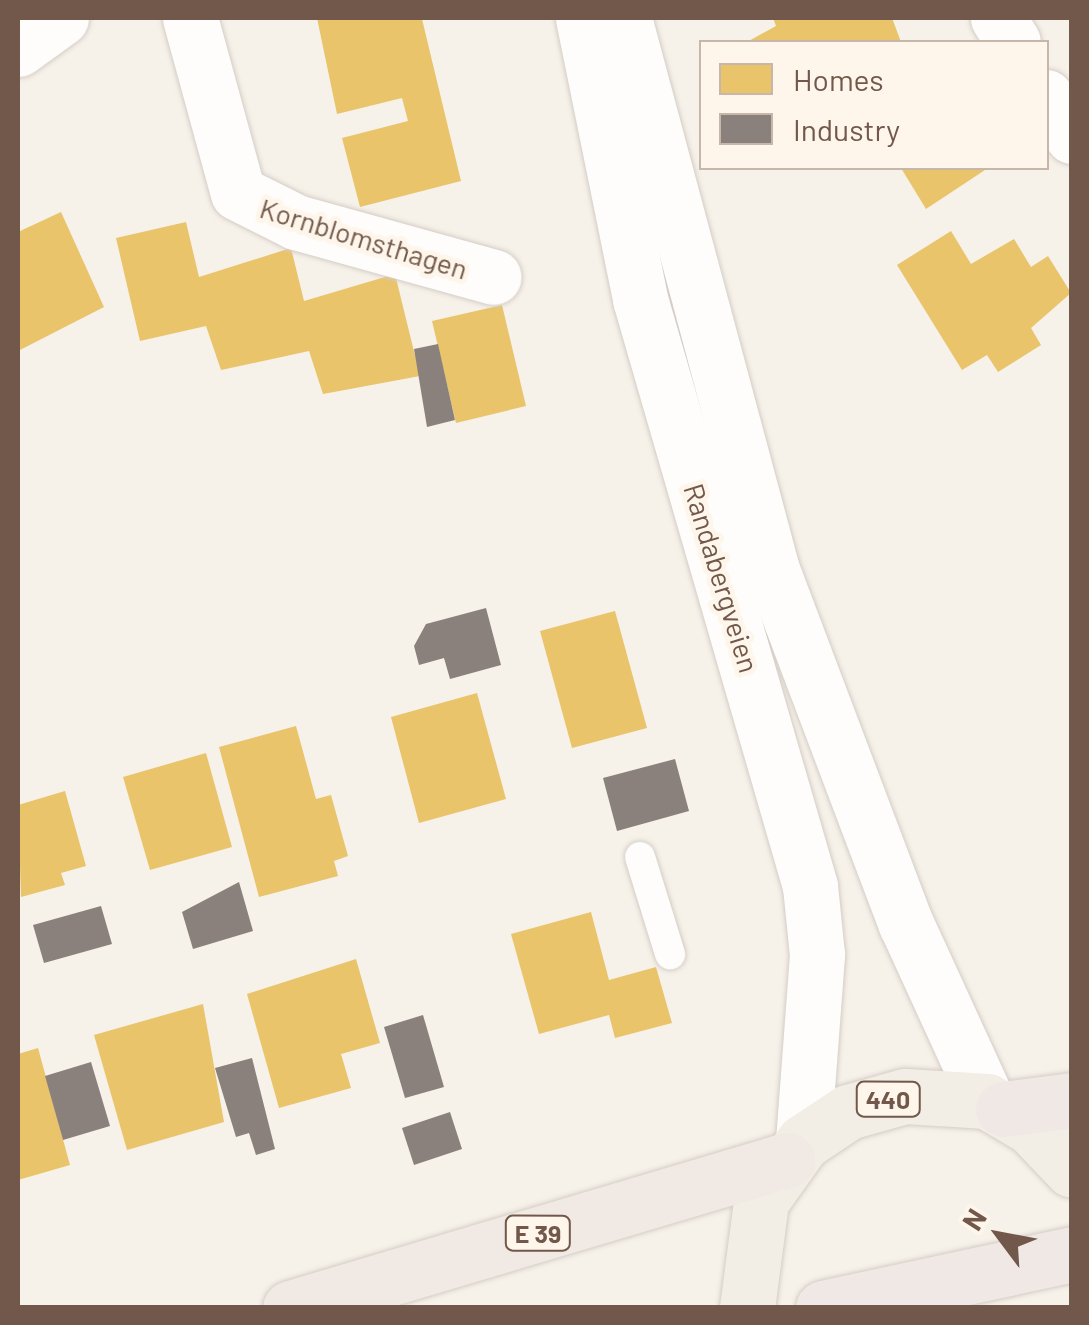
<!DOCTYPE html>
<style>
body{margin:0}
#map{position:relative;width:1089px;height:1325px;overflow:hidden;background:#f6f1e9;font-family:Barlow,sans-serif}
div>[style]{position:absolute}
.homes>*{inset:0;background:#e9c46a}
.industry>*{inset:0;background:#8a817c}
.roads{filter:drop-shadow(0 0 2px #d4cdc6) drop-shadow(0 0 2px #d4cdc6)}
.service>*{height:30px;margin:-15px;padding:0 15px;transform-origin:15px;border-radius:15px;background:#fefdfc}
.minor>*{height:55px;margin:-27.5px;padding:0 27.5px;transform-origin:27.5px;border-radius:27.5px;background:#fefdfc}
.secondary>*{height:55px;margin:-27.5px;padding:0 27.5px;transform-origin:27.5px;border-radius:27.5px;background:#fefdfc}
.primary>*{height:55px;margin:-27.5px;padding:0 27.5px;transform-origin:27.5px;border-radius:27.5px;background:#f2ede5}
.trunk>*{height:55px;margin:-27.5px;padding:0 27.5px;transform-origin:27.5px;border-radius:27.5px;background:#f1eae4}
.motorway>*{height:55px;margin:-27.5px;padding:0 27.5px;transform-origin:27.5px;border-radius:27.5px;background:#f0e8e4}
span{translate:-50% -50%;white-space:nowrap;text-align:center;line-height:1.15;-webkit-text-stroke:10px #fef6ea;paint-order:stroke}
.shield-label span{padding:2px 8px;background:#fef6ea;border:2px solid;border-radius:8px;-webkit-text-stroke-width:0}
.shield-label{font-size:25px;color:#72584b;font-weight:700}
.street-label{font-size:28px;color:#72584b}
.frame{position:absolute;inset:0;border:20px solid #72584b;pointer-events:none}
.legend{position:absolute;left:699px;top:40px;width:350px;height:130px;box-sizing:border-box;background:#fef6ea;border:2px solid #c6b7aa;margin:0;padding:12px 18px;list-style:none;font-size:30px;color:#72584b}
.legend li{display:flex;align-items:center;gap:20px;height:50px}
.legend b{width:50px;border:2px solid #c6b7aa}
.north{position:absolute;left:949px;top:1185px;width:100px;height:100px;-webkit-text-stroke:8px #fef6ea;paint-order:stroke;rotate:302deg;font-size:28px;font-weight:700;line-height:40px;text-align:center;color:#72584b}
.north::after{content:'';display:block;margin:auto;width:35px;height:45px;background:#72584b;clip-path:polygon(50% 0,100% 100%,50% 72%,0 100%)}
</style>
<div id="map">
<div class="homes">
<i style="clip-path:polygon(317px 18px,422px 19px,461px 181px,360px 207px,342px 138px,408px 121px,402px 98px,337px 114px)"></i>
<i style="clip-path:polygon(773px 18px,892px 18px,901px 42px,747px 42px,776px 26px)"></i>
<i style="clip-path:polygon(901px 168px,988px 168px,926px 209px)"></i>
<i style="clip-path:polygon(61px 212px,104px 307px,18px 351px,18px 232px)"></i>
<i style="clip-path:polygon(186px 222px,199px 277px,291px 248px,304px 301px,395px 274px,420px 376px,323px 394px,309px 351px,221px 370px,206px 326px,140px 341px,116px 238px)"></i>
<i style="clip-path:polygon(951px 231px,971px 264px,1014px 239px,1031px 267px,1048px 256px,1071px 293px,1031px 328px,1041px 345px,998px 372px,987px 355px,962px 370px,897px 265px)"></i>
<i style="clip-path:polygon(502px 305px,526px 406px,456px 423px,432px 321px)"></i>
<i style="clip-path:polygon(615px 611px,647px 728px,572px 748px,540px 631px)"></i>
<i style="clip-path:polygon(477px 693px,506px 799px,419px 823px,391px 717px)"></i>
<i style="clip-path:polygon(296px 726px,316px 799px,331px 795px,348px 856px,334px 861px,338px 876px,259px 897px,219px 747px)"></i>
<i style="clip-path:polygon(206px 753px,232px 847px,150px 870px,123px 777px)"></i>
<i style="clip-path:polygon(65px 791px,86px 866px,61px 873px,65px 885px,21px 897px,18px 805px)"></i>
<i style="clip-path:polygon(591px 912px,609px 980px,656px 967px,672px 1023px,615px 1038px,609px 1015px,539px 1034px,511px 934px)"></i>
<i style="clip-path:polygon(356px 959px,380px 1043px,341px 1054px,351px 1088px,279px 1108px,247px 994px)"></i>
<i style="clip-path:polygon(203px 1004px,224px 1122px,127px 1150px,94px 1035px)"></i>
<i style="clip-path:polygon(38px 1048px,70px 1165px,18px 1180px,18px 1054px)"></i>
</div>
<div class="industry">
<i style="clip-path:polygon(438px 344px,455px 420px,427px 427px,414px 349px)"></i>
<i style="clip-path:polygon(486px 608px,501px 665px,450px 679px,444px 658px,419px 665px,414px 646px,426px 624px)"></i>
<i style="clip-path:polygon(675px 759px,689px 811px,617px 831px,603px 778px)"></i>
<i style="clip-path:polygon(239px 882px,253px 931px,193px 949px,182px 912px)"></i>
<i style="clip-path:polygon(101px 906px,112px 944px,44px 963px,33px 925px)"></i>
<i style="clip-path:polygon(423px 1015px,444px 1087px,405px 1098px,384px 1027px)"></i>
<i style="clip-path:polygon(252px 1058px,275px 1149px,256px 1155px,249px 1133px,236px 1137px,215px 1068px)"></i>
<i style="clip-path:polygon(91px 1062px,110px 1126px,63px 1140px,45px 1076px)"></i>
<i style="clip-path:polygon(450px 1112px,462px 1149px,414px 1165px,402px 1128px)"></i>
</div>
<div class="roads">
<div class="service">
<i style="left:640px;top:857px;width:102px;rotate:72.8deg"></i>
</div>
<div class="minor">
<i style="left:190px;top:18px;width:181px;rotate:74.7deg"></i>
<i style="left:238px;top:193px;width:65px;rotate:26.6deg"></i>
<i style="left:296px;top:222px;width:205px;rotate:15.5deg"></i>
<i style="left:998px;top:18px;width:28px;rotate:58deg"></i>
<i style="left:18px;top:49px;width:53px;rotate:-35.8deg"></i>
<i style="left:1046px;top:97px;width:47px;rotate:56.3deg"></i>
</div>
<div class="secondary">
<i style="left:583px;top:18px;width:287px;rotate:78.5deg"></i>
<i style="left:640px;top:299px;width:611px;rotate:73.85deg"></i>
<i style="left:810px;top:886px;width:69px;rotate:84.2deg"></i>
<i style="left:817px;top:955px;width:188px;rotate:94.3deg"></i>
<i style="left:624px;top:18px;width:571px;rotate:74.99deg"></i>
<i style="left:772px;top:570px;width:379px;rotate:69.3deg"></i>
<i style="left:906px;top:924px;width:195px;rotate:65.4deg"></i>
</div>
<div class="primary">
<i style="left:747px;top:1308px;width:108px;rotate:-82.5deg"></i>
<i style="left:761px;top:1201px;width:72px;rotate:-54.6deg"></i>
<i style="left:803px;top:1142px;width:54px;rotate:-33.7deg"></i>
<i style="left:848px;top:1112px;width:59px;rotate:-15.7deg"></i>
<i style="left:905px;top:1096px;width:82px;rotate:3.5deg"></i>
<i style="left:987px;top:1101px;width:51px;rotate:30.6deg"></i>
<i style="left:1031px;top:1127px;width:59px;rotate:46.4deg"></i>
</div>
<div class="trunk">
<i style="left:290px;top:1308px;width:519px;rotate:-16.58deg"></i>
</div>
<div class="motorway">
<i style="left:1003px;top:1109px;width:70px;rotate:-7.4deg"></i>
<i style="left:823px;top:1308px;width:255px;rotate:-12.2deg"></i>
</div>
</div>
<div class="shield-label">
<span style="left:888px;top:1099px">440</span>
<span style="left:538px;top:1233px">E 39</span>
</div>
<div class="street-label">
<span style="left:364px;top:238px;rotate:17deg">Kornblomsthagen</span>
<span style="left:722px;top:578px;rotate:73deg">Randabergveien</span>
</div>
<div class="frame"></div>
<ul class="legend">
<li><b style="height:28px;background:#e9c46a"></b>Homes</li>
<li><b style="height:28px;background:#8a817c"></b>Industry</li>
</ul>
<div class="north">N</div>
</div>
